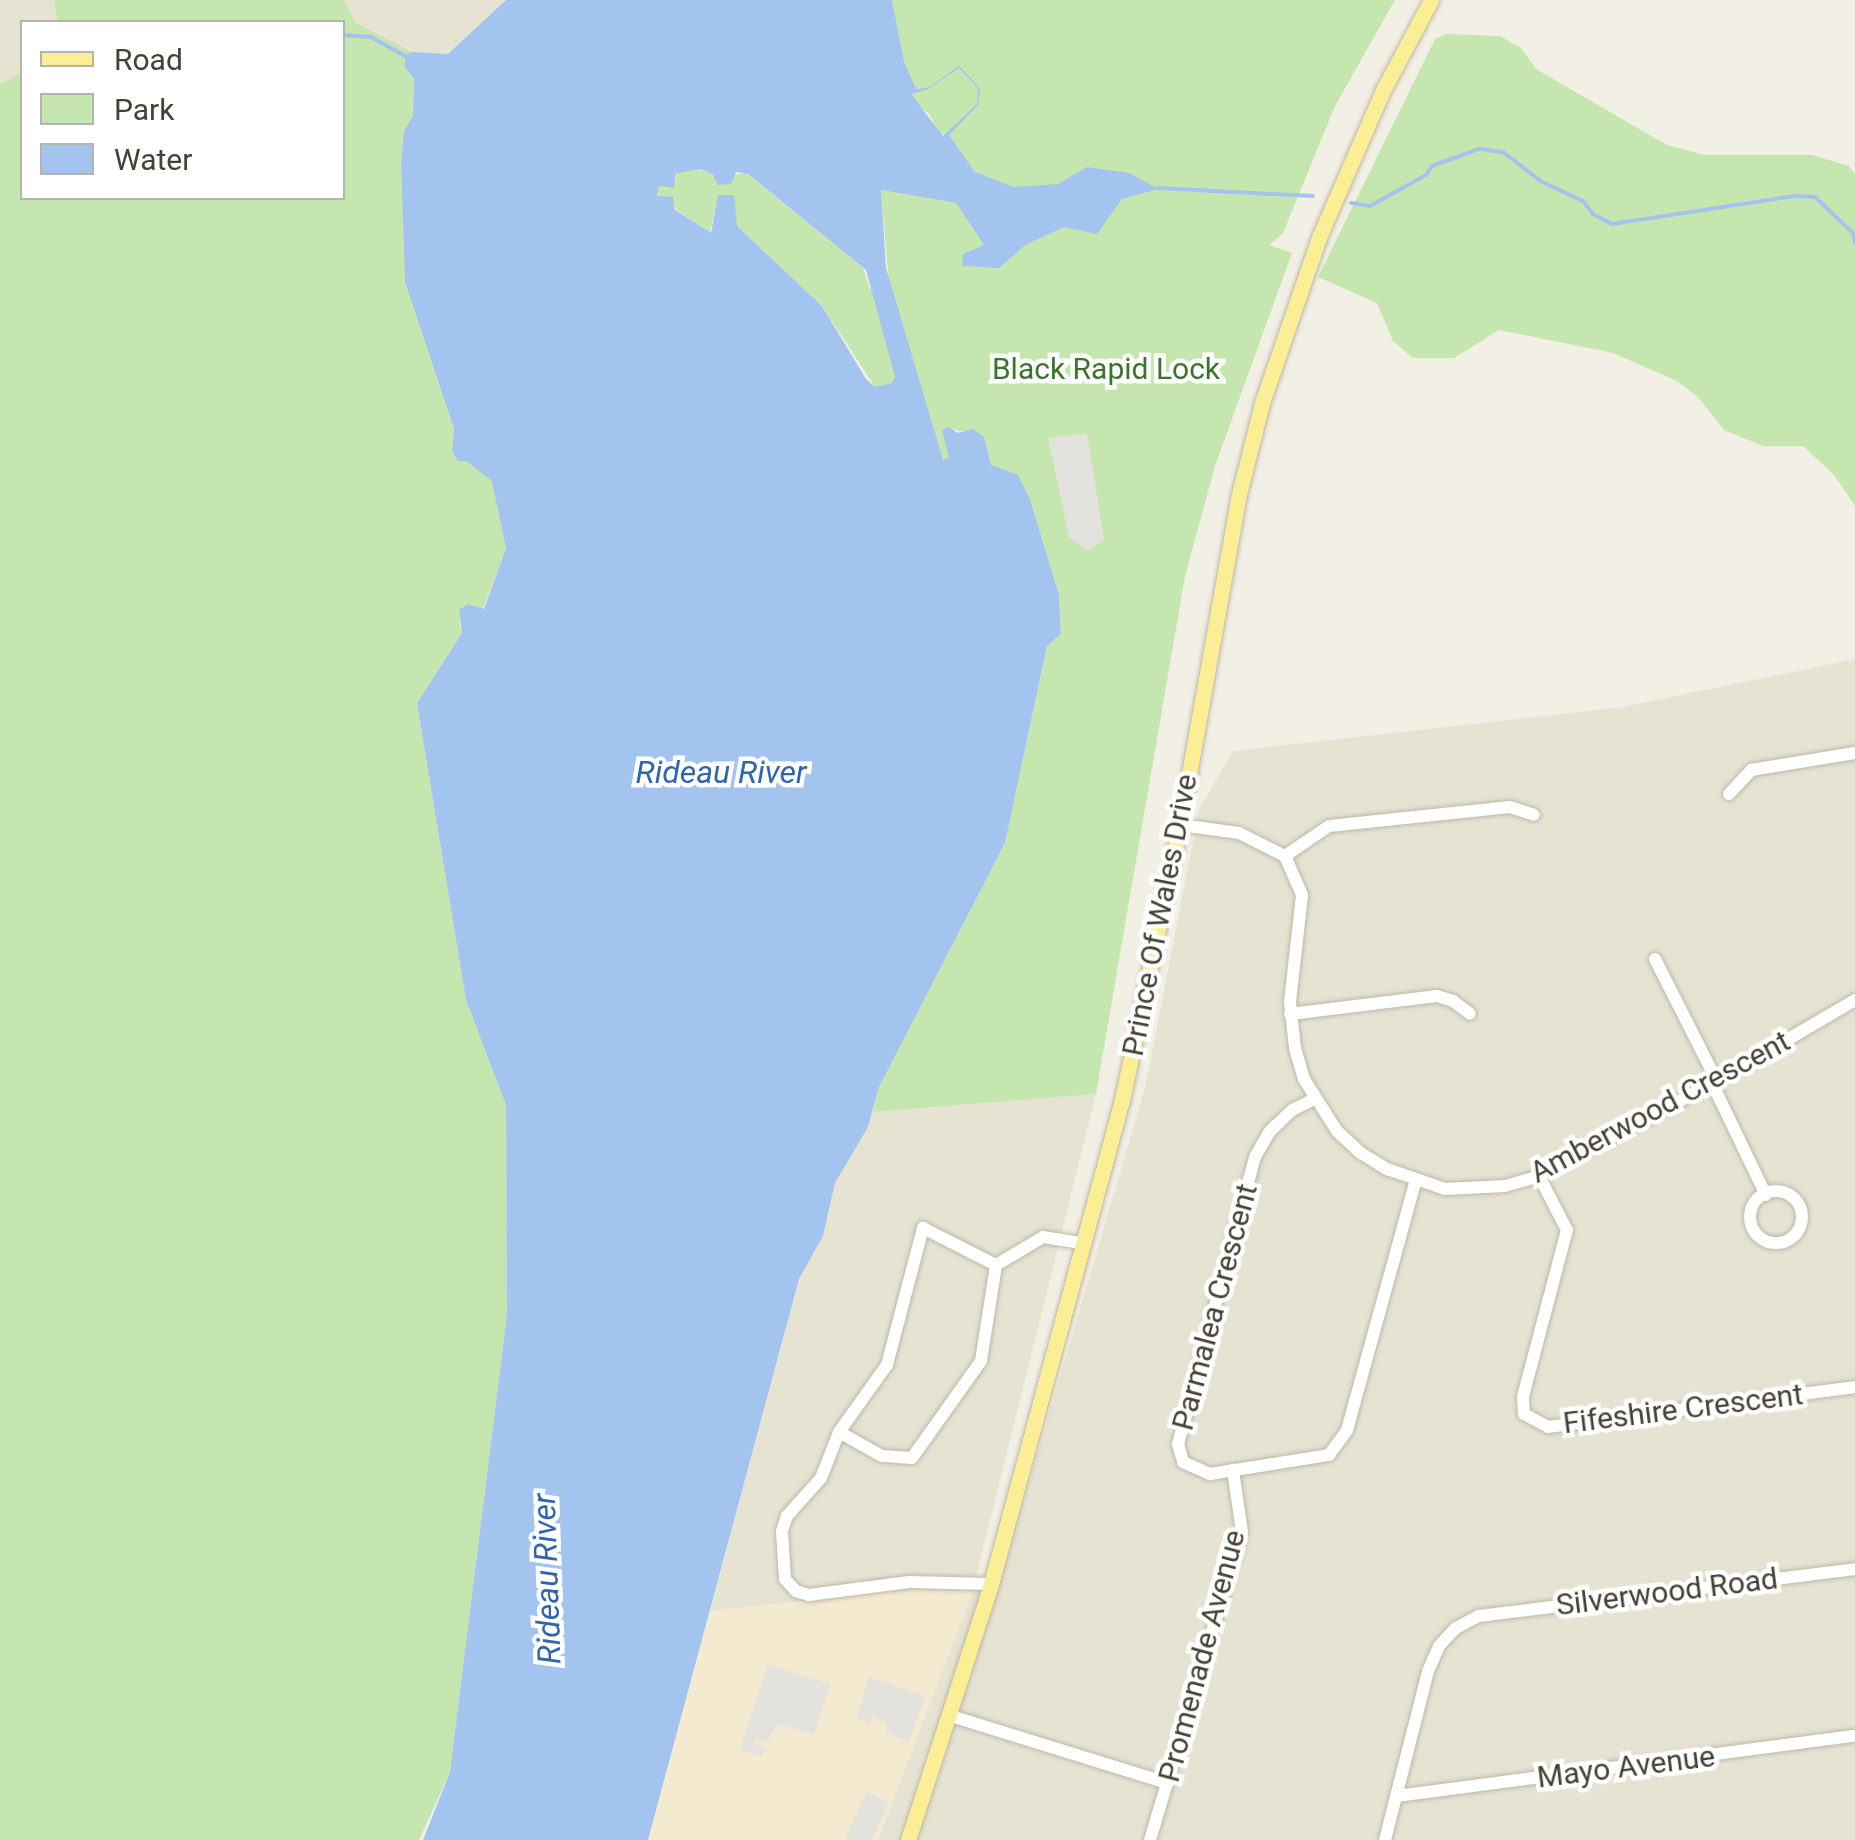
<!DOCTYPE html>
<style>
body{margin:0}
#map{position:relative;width:1855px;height:1840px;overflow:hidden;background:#f2f0e5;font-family:Roboto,sans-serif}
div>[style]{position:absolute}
.residential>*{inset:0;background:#e6e3d3}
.commercial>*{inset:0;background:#f4ead0}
.green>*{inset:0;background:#c5e6af}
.parking>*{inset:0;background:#e3e2dd}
.water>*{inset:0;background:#a2c4ee}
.stream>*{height:4px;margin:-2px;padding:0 2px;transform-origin:2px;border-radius:2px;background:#a2c4ee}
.roads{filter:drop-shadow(0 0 2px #bdb9a8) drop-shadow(0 0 2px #bdb9a8)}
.minor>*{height:12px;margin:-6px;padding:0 6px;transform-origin:6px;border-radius:6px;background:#fff}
.minor>.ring{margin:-6px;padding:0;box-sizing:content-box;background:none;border:12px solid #fff;border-radius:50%}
.major>*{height:15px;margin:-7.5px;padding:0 7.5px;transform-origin:7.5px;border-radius:7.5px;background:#fcee95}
span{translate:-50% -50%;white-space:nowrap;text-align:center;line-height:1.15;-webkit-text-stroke:9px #fff;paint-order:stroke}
.park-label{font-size:30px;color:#3b752a}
.street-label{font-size:30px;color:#454135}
.water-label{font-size:32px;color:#3166ad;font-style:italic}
.legend{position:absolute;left:20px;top:20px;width:325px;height:180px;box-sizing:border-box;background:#fff;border:2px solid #b5b3ae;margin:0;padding:12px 18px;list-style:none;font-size:30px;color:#454135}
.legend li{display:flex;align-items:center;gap:20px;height:50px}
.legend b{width:50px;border:2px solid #b5b3ae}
</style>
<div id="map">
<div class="residential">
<i style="clip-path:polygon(0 0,79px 0,65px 22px,22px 22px,22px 72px,0 84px)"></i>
<i style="clip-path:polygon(344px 0,506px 0,460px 45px,448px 54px,430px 55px,412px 52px,355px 22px)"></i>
<i style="clip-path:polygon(1855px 659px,1855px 1840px,878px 1840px,973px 1590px,904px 1590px,710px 1611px,799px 1279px,823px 1236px,835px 1183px,873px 1112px,1096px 1094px,973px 1589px,998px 1588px,1146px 1084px,1199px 809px,1233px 751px,1623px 707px)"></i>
</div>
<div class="commercial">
<i style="clip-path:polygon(904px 1590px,973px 1590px,878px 1840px,648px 1840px,710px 1611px)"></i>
</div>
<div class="green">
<i style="clip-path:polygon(54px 0,344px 0,355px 22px,412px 52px,405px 66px,414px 79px,413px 117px,404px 131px,401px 165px,405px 282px,454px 430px,452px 451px,493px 481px,506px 548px,483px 609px,459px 619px,462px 633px,417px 703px,466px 1000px,506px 1105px,507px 1315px,450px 1772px,419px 1840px,0 1840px,0 84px,22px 72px,22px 198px,342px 198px,342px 22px,58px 22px)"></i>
<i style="clip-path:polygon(892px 0,1395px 0,1335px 106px,1283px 233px,1269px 245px,1292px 253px,1215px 466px,1185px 576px,1096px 1094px,873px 1112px,879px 1087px,1005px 843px,1047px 646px,1061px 634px,1059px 595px,1030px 499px,1011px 474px,991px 465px,984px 437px,953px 429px,949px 459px,943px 461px,913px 361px,892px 384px,875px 387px,822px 306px,737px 226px,718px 196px,710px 233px,657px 196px,659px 186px,674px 187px,677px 172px,701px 169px,715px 177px,746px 173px,863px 268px,870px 289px,888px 273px,881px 190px,956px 203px,985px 245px,964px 254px,1010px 260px,1014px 187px,975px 172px,948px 134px,940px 134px,929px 114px,915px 103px,910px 94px,916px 89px,904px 61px)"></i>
<i style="clip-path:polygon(1447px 34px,1500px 36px,1521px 48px,1536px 69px,1667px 145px,1705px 155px,1812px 155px,1849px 166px,1855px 174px,1855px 506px,1834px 475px,1803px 446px,1763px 446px,1724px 430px,1698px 397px,1677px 381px,1613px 353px,1499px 330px,1454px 358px,1413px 358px,1393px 341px,1377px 303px,1318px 277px,1435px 39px)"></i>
</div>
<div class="parking">
<i style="clip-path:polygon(1087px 433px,1104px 540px,1087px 551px,1069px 537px,1048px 438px)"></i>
<i style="clip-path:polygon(768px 1665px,831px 1684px,814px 1734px,777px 1724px,767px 1742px,755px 1739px,754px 1744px,765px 1747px,762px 1757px,740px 1749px)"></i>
<i style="clip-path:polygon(869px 1677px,925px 1696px,909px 1742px,885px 1732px,887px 1723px,872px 1717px,869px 1724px,856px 1719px)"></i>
<i style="clip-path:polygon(866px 1792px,889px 1802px,872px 1840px,844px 1840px)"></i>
</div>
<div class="water">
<i style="clip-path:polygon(evenodd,506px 0,892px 0,904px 61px,916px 89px,928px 88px,959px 66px,980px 88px,978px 105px,949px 135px,975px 172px,1014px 187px,1058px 184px,1087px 167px,1129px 173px,1158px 189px,1122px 199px,1097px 234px,1064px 227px,1025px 245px,999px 268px,962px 266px,963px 254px,984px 245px,956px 203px,881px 190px,886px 268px,943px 460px,949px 458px,942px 430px,948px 427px,958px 433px,973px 429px,984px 437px,991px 465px,1018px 475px,1030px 499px,1059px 595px,1061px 634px,1047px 646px,1005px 843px,879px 1087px,868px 1127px,835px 1183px,823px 1236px,799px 1279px,648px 1840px,423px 1840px,450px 1772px,507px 1315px,506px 1105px,466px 1000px,417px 703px,462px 633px,459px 610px,468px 604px,484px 609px,506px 548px,492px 481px,466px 461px,458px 461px,452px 451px,454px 429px,405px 282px,401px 165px,404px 131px,413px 116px,414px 79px,405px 67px,405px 56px,412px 52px,448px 54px,506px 0,959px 68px,978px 88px,977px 104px,943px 136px,911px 94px,928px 89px,959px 68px,506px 0,701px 169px,713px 175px,718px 185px,731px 184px,736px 172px,748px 174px,866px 270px,895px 377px,892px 383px,875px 387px,866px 379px,822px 306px,737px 226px,734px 195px,718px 195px,711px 233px,674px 209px,673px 197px,657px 196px,659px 186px,674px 188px,676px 173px,701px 169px)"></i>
</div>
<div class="stream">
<i style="left:342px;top:35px;width:29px;rotate:4deg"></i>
<i style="left:371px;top:37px;width:39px;rotate:29deg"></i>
<i style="left:1158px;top:188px;width:155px;rotate:3deg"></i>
<i style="left:1351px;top:203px;width:19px;rotate:9deg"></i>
<i style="left:1370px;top:206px;width:64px;rotate:-29deg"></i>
<i style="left:1426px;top:175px;width:11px;rotate:-56deg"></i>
<i style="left:1432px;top:166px;width:50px;rotate:-19.9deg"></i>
<i style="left:1479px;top:149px;width:24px;rotate:7deg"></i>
<i style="left:1503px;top:152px;width:49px;rotate:37.6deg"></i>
<i style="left:1542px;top:182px;width:45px;rotate:24.9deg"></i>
<i style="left:1583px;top:201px;width:16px;rotate:52deg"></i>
<i style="left:1593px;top:214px;width:21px;rotate:28deg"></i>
<i style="left:1612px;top:224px;width:185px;rotate:-8.7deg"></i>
<i style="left:1795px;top:196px;width:20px;rotate:3deg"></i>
<i style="left:1815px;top:197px;width:54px;rotate:43.5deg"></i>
<i style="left:1854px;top:234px;width:9px;rotate:84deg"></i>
</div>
<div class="roads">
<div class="minor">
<i style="left:1729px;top:794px;width:33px;rotate:-47deg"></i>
<i style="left:1751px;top:770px;width:105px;rotate:-9.3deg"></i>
<i style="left:1180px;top:825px;width:60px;rotate:7.7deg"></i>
<i style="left:1239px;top:833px;width:51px;rotate:26.6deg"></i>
<i style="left:1285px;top:856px;width:43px;rotate:66.4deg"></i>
<i style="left:1302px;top:895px;width:108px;rotate:96.4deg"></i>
<i style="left:1290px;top:1002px;width:46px;rotate:83.8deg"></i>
<i style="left:1295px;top:1048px;width:32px;rotate:74deg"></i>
<i style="left:1304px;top:1079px;width:62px;rotate:57.6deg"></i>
<i style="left:1337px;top:1131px;width:33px;rotate:43deg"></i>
<i style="left:1361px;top:1153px;width:31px;rotate:32deg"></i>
<i style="left:1387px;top:1169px;width:61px;rotate:19deg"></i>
<i style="left:1445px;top:1189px;width:60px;rotate:-2.9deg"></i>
<i style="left:1505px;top:1186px;width:35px;rotate:-16deg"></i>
<i style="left:1539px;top:1176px;width:202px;rotate:-28.1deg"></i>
<i style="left:1717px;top:1081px;width:160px;rotate:-30.4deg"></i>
<i style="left:1285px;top:856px;width:53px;rotate:-34.3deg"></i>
<i style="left:1329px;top:826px;width:182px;rotate:-6deg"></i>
<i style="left:1510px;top:807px;width:25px;rotate:18deg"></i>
<i style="left:1655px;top:959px;width:137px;rotate:63.1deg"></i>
<i style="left:1290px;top:1014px;width:148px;rotate:-7deg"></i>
<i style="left:1437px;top:996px;width:17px;rotate:17deg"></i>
<i style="left:1453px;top:1001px;width:21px;rotate:37deg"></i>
<i style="left:1712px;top:1083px;width:124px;rotate:64.3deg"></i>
<i style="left:1314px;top:1099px;width:25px;rotate:153deg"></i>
<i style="left:1292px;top:1110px;width:30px;rotate:136deg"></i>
<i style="left:1270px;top:1131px;width:30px;rotate:120deg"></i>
<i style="left:1255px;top:1157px;width:297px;rotate:105deg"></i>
<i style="left:1178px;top:1444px;width:19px;rotate:74deg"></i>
<i style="left:1183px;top:1462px;width:30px;rotate:24deg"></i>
<i style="left:1210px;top:1474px;width:121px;rotate:-9.1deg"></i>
<i style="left:1329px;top:1455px;width:31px;rotate:-54deg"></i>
<i style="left:1347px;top:1430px;width:259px;rotate:-74.6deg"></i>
<i style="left:1539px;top:1176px;width:61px;rotate:62.6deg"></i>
<i style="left:1567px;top:1230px;width:172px;rotate:104.8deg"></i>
<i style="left:1523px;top:1396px;width:18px;rotate:87deg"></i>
<i style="left:1524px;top:1414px;width:27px;rotate:28deg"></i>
<i style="left:1548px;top:1427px;width:310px;rotate:-7.4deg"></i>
<i class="ring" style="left:1750px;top:1191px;width:40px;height:40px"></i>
<i style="left:839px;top:1432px;width:49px;rotate:29.2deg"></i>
<i style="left:882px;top:1456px;width:30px;rotate:4deg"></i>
<i style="left:912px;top:1458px;width:119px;rotate:-54.6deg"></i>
<i style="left:981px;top:1361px;width:97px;rotate:-81.1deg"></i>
<i style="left:996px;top:1265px;width:55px;rotate:-30.8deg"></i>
<i style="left:1043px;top:1237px;width:39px;rotate:9deg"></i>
<i style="left:991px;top:1584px;width:82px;rotate:-178.6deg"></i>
<i style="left:909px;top:1582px;width:101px;rotate:172.6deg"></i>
<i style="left:809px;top:1595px;width:14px;rotate:-163deg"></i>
<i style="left:796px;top:1591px;width:16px;rotate:-133deg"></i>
<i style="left:785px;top:1579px;width:48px;rotate:-93.6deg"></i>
<i style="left:782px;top:1531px;width:16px;rotate:-72deg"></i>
<i style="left:787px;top:1516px;width:51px;rotate:-48.2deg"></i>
<i style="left:821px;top:1478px;width:49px;rotate:-68.6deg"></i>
<i style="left:839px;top:1432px;width:82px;rotate:-54.4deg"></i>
<i style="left:887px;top:1365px;width:142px;rotate:-75.3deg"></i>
<i style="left:923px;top:1228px;width:82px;rotate:26.9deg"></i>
<i style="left:951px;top:1716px;width:227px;rotate:17.2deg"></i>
<i style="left:1397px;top:1796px;width:462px;rotate:-7.5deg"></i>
<i style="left:1150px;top:1840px;width:321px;rotate:-73.4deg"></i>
<i style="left:1242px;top:1532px;width:63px;rotate:-98.3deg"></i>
<i style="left:1385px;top:1840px;width:174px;rotate:-75.7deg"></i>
<i style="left:1428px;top:1671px;width:27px;rotate:-66deg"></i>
<i style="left:1439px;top:1646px;width:25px;rotate:-47deg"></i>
<i style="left:1456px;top:1628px;width:26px;rotate:-28deg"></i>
<i style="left:1479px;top:1616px;width:379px;rotate:-7.1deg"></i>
</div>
<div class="major">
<i style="left:908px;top:1840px;width:269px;rotate:-72deg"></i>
<i style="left:991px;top:1584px;width:501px;rotate:-74.86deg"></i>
<i style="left:1122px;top:1100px;width:281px;rotate:-78.1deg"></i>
<i style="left:1180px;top:825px;width:332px;rotate:-79.9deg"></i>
<i style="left:1238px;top:498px;width:98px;rotate:-75.8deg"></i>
<i style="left:1262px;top:403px;width:178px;rotate:-71deg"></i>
<i style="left:1320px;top:235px;width:158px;rotate:-66.5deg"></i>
<i style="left:1383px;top:90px;width:102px;rotate:-61.9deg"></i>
</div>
</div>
<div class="park-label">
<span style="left:1106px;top:369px">Black Rapid Lock</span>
</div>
<div class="street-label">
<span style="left:1160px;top:915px;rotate:-79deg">Prince Of Wales Drive</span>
<span style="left:1660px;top:1107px;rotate:-28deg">Amberwood Crescent</span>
<span style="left:1215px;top:1307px;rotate:-75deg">Parmalea Crescent</span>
<span style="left:1683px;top:1409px;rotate:-7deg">Fifeshire Crescent</span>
<span style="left:1667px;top:1592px;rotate:-7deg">Silverwood Road</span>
<span style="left:1202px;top:1656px;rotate:-75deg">Promenade Avenue</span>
<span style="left:1626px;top:1767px;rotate:-7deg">Mayo Avenue</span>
</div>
<div class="water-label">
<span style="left:721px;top:772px">Rideau River</span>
<span style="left:547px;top:1579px;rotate:-92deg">Rideau River</span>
</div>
<ul class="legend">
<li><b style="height:12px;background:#fcee95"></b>Road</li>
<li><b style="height:28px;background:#c5e6af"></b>Park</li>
<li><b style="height:28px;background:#a2c4ee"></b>Water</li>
</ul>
</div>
